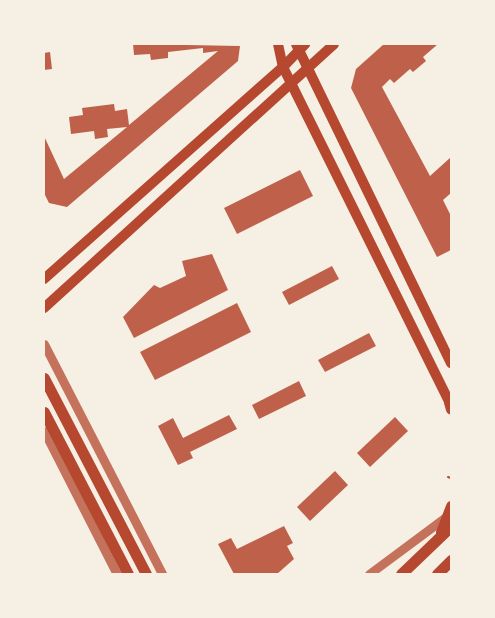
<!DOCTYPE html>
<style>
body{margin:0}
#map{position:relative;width:495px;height:618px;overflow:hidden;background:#f6efe4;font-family:"Roboto Condensed",sans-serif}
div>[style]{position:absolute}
.building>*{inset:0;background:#bf614a}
.path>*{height:2px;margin:-1px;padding:0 1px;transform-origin:1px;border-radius:1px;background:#b5482f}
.tertiary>*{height:9px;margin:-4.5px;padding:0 4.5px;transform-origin:4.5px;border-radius:4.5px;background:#c5725c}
.secondary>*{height:10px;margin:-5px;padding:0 5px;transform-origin:5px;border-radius:5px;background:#b5482f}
.primary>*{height:11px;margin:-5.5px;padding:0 5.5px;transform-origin:5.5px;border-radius:5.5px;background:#b5482f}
span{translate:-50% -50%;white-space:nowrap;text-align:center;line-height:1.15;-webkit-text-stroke:4px #f6efe4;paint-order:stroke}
.frame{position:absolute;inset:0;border:45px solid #f6efe4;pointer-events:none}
</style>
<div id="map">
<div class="building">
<i style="clip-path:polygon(133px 44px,240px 46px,238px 61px,67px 207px,49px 203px,44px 193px,44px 136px,64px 179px,127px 127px,107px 129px,108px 137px,95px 139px,94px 131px,71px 134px,69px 117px,83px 115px,82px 108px,114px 104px,115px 111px,127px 109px,129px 125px,218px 51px,203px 53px,203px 48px,168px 52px,168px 58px,151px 60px,150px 54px,134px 55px)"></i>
<i style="clip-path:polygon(384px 44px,438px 44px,423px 57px,426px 61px,413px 72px,410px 69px,394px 83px,390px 79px,382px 87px,430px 176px,451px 157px,451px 193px,443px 200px,451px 216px,451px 250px,437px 257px,351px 88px,356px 69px)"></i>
<i style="clip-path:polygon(50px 52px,52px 69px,44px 70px,44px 53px)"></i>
<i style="clip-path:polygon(300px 170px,313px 196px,237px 234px,224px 208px)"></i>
<i style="clip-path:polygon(212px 254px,228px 290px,134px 338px,123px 317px,154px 285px,160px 288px,186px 276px,182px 261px)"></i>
<i style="clip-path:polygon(332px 266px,339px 279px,289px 305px,282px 292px)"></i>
<i style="clip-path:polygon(237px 303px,251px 332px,155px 380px,140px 352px)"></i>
<i style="clip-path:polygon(369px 333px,376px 346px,325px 372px,318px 360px)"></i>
<i style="clip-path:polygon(299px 381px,306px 396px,259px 419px,252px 405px)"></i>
<i style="clip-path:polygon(229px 415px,237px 429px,190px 452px,193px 458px,178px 465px,158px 426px,173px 418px,183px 438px)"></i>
<i style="clip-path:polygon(395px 417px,408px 431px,370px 467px,357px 453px)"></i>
<i style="clip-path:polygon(335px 471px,348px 485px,310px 521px,297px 507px)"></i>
<i style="clip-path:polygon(284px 526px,293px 543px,287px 546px,294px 559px,277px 574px,234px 574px,218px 544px,231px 538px,237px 549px)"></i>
</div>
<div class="path">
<i style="left:448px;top:477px;width:3px;rotate:18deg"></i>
</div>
<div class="tertiary">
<i style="left:44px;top:344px;width:259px;rotate:62.8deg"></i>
<i style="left:44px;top:431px;width:161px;rotate:63deg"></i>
<i style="left:369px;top:574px;width:97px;rotate:-36.6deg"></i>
</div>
<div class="secondary">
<i style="left:278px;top:44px;width:24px;rotate:78deg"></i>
<i style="left:283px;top:67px;width:378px;rotate:63.6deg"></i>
<i style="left:296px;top:44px;width:355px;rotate:64.1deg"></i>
<i style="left:44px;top:279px;width:319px;rotate:-41.6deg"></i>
<i style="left:283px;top:67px;width:32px;rotate:-46deg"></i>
<i style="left:44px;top:308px;width:392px;rotate:-42.3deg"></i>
</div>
<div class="primary">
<i style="left:44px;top:378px;width:221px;rotate:62.5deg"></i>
<i style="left:449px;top:402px;width:7px;rotate:74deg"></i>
<i style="left:44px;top:412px;width:182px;rotate:62.6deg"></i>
<i style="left:441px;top:532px;width:28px;rotate:-69deg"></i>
<i style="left:401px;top:574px;width:69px;rotate:-43.8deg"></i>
<i style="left:437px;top:574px;width:20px;rotate:-45deg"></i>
</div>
<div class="frame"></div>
</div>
